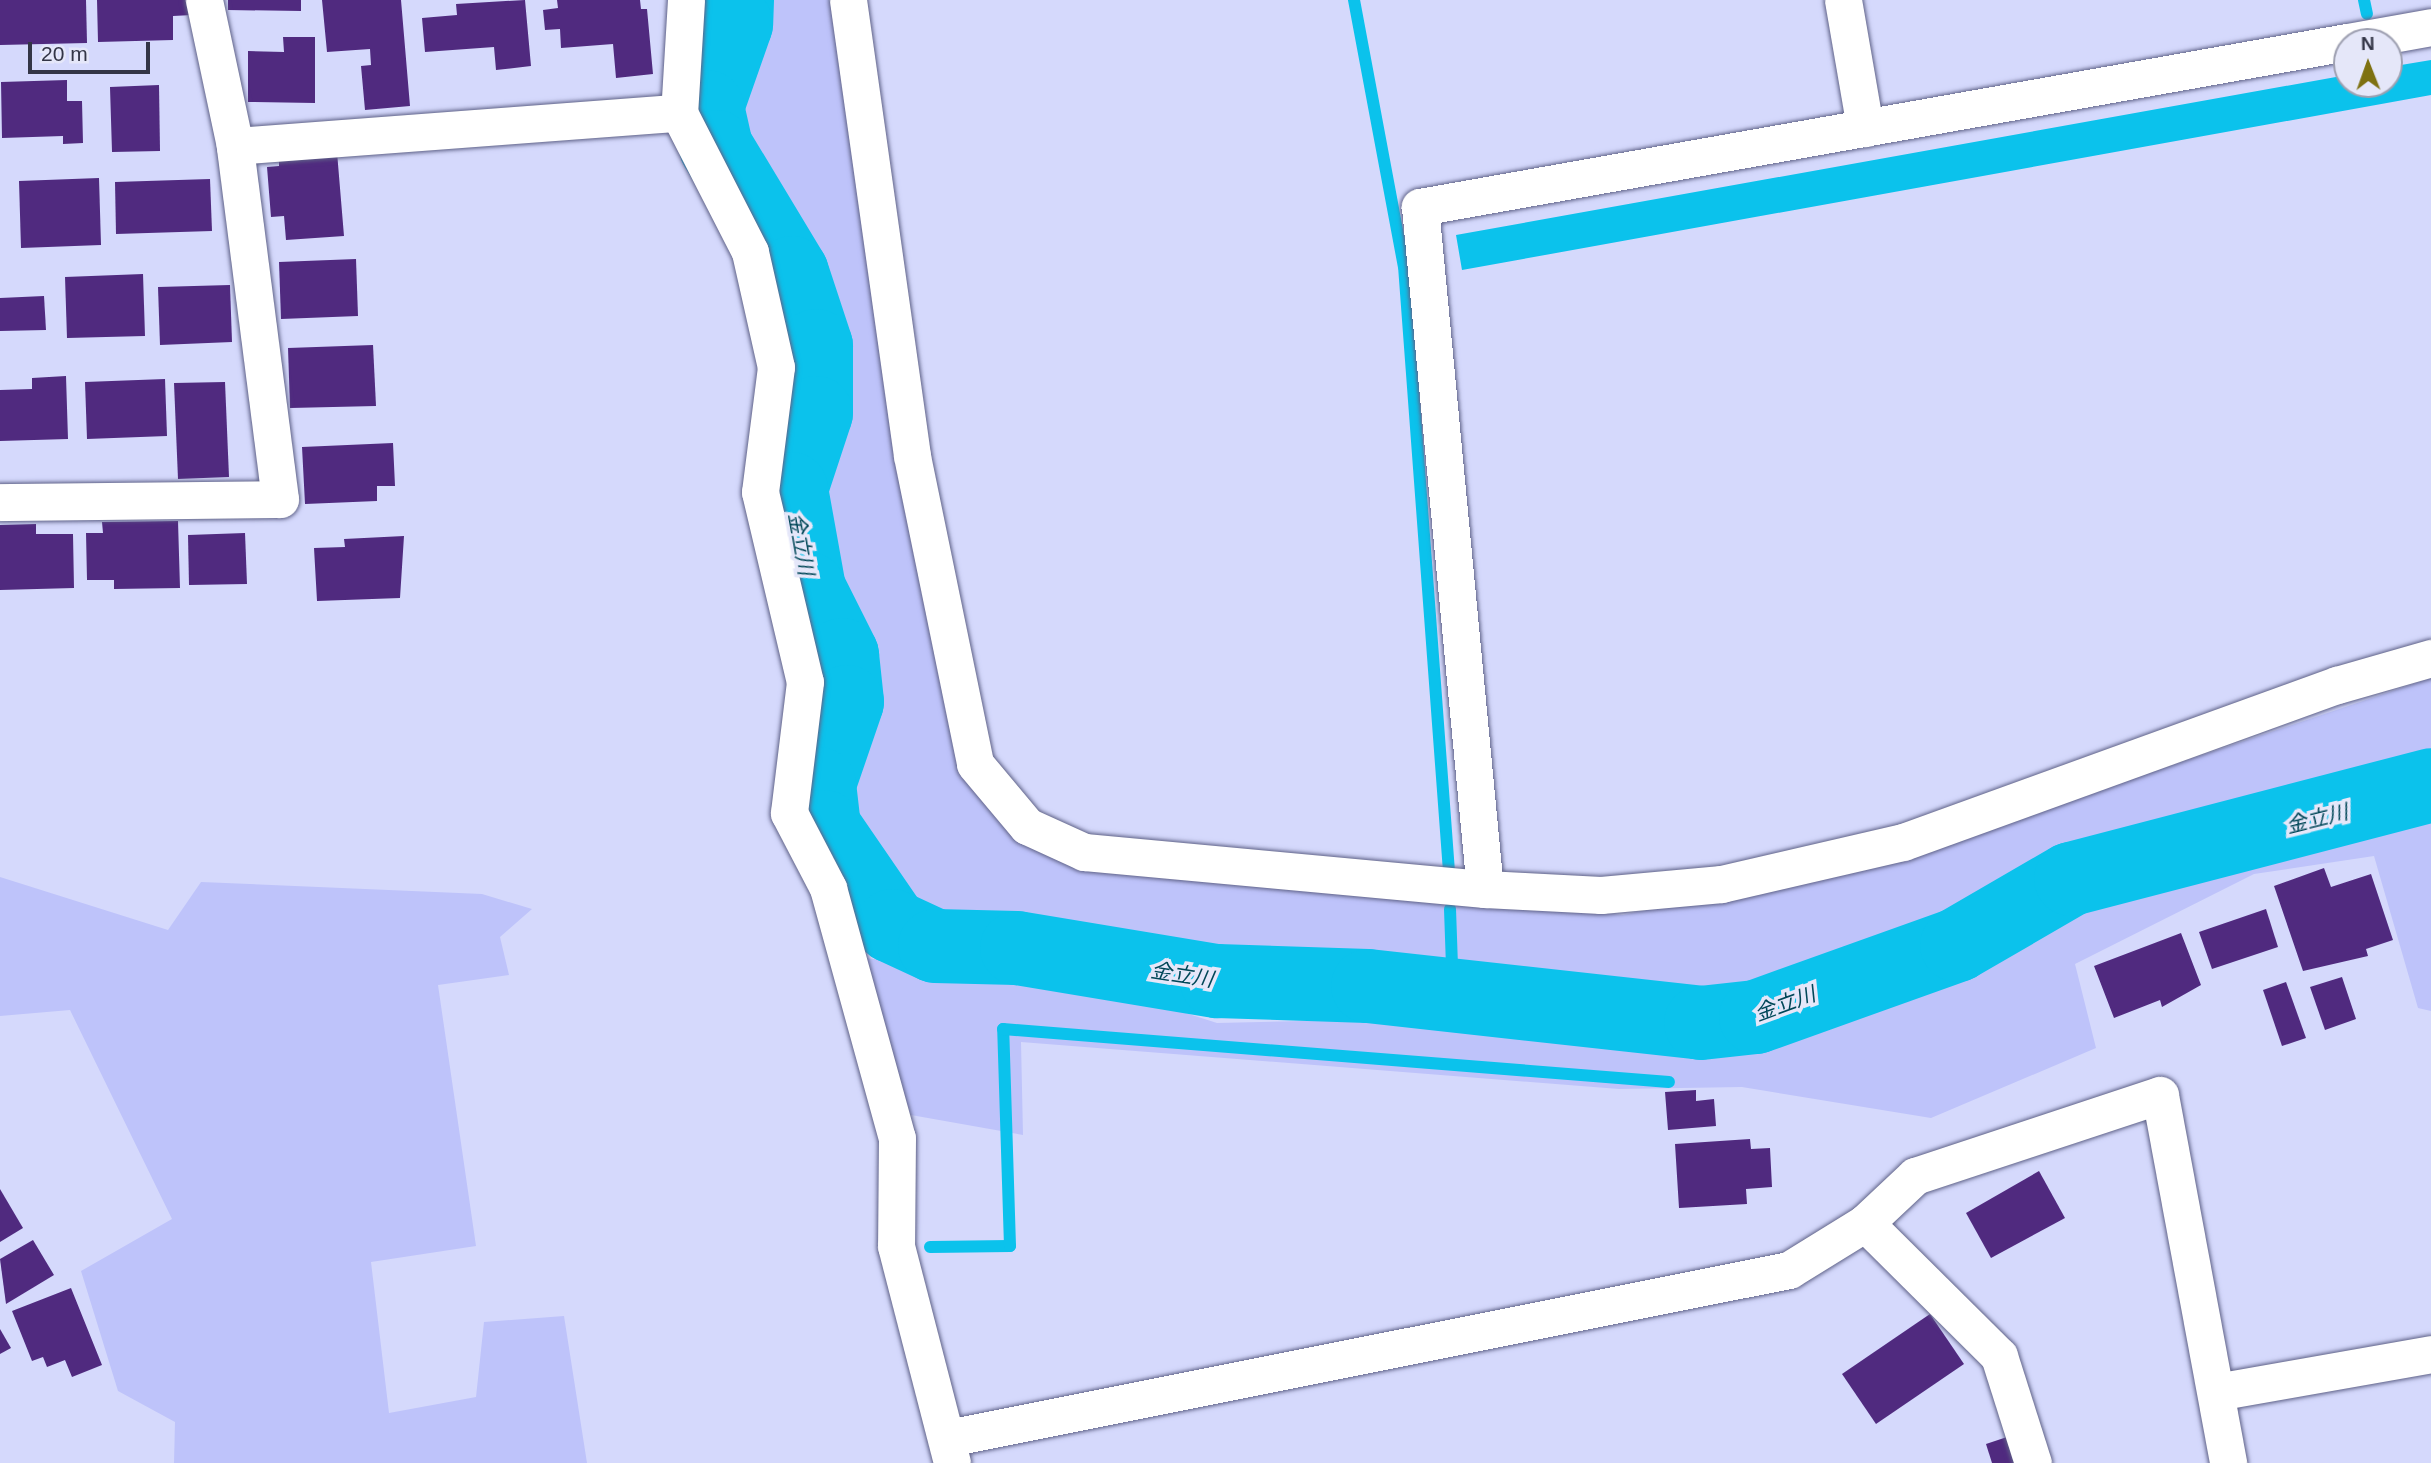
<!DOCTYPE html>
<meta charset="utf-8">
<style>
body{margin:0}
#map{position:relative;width:2431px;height:1463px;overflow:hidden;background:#d5d9fc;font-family:Helvetica,"Noto Sans JP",sans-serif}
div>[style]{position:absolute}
.green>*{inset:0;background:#bec3fa}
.water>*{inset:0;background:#0bc2ec}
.stream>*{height:12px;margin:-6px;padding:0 6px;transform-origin:6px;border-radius:6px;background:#0bc2ec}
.river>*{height:74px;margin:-37px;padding:0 37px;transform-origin:37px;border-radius:37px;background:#0bc2ec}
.building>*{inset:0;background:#502a7f}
.roads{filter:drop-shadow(0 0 2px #5f6288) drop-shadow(0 0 2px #5f6288)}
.street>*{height:37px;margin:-18.5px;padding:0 18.5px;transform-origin:18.5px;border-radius:18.5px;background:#fff}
span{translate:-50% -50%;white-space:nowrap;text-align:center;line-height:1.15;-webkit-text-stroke:7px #e5e7f9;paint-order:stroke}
.water-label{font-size:21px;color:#014758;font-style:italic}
.north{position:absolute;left:2333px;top:28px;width:70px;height:70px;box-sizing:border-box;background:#e5e7f9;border:2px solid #9ea0b1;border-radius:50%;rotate:359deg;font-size:19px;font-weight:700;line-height:28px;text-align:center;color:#333546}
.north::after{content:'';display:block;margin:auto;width:24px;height:32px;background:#7e7111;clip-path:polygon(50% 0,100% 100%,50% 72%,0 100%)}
.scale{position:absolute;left:28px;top:42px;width:122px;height:32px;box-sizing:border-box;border:4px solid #333546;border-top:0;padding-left:9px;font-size:21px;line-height:24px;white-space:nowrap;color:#333546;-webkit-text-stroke:5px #e5e7f9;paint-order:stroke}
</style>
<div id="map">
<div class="green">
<i style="clip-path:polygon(751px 0,838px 0,960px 769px,1073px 866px,1623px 915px,1918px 851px,2431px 678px,2431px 751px,2048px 868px,1940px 939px,1832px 965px,1730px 1008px,915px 920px,834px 797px,868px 675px,824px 578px,810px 493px,833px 423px,827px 307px,727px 106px)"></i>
<i style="clip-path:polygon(2431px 800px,2431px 1011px,2418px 1008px,2374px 856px,2254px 874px,2075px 964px,2096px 1048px,1931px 1118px,1742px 1087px,1619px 1089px,1021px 1042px,1023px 1135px,911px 1115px,860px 958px,1048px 969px,1217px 1023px,1385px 1019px,1741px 1043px,1965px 966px,2090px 891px,2241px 860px)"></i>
<i style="clip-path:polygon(0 877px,168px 930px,201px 882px,482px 894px,532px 909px,500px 937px,509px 975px,438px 985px,476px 1246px,371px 1262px,389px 1413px,476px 1397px,484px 1322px,564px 1316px,587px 1463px,174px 1463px,175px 1422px,118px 1391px,81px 1271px,172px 1219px,70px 1010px,0 1016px)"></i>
</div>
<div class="water">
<i style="clip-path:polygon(2431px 60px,2431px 95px,1462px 270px,1456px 235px,2347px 75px,2347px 84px,2389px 84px,2389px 67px)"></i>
</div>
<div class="stream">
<i style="left:1354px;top:0;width:271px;rotate:79.4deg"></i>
<i style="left:1404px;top:266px;width:607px;rotate:85.75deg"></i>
<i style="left:2364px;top:0;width:14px;rotate:78deg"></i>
<i style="left:1450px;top:909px;width:86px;rotate:88deg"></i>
<i style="left:930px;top:1247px;width:80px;rotate:-0.7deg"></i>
<i style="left:1010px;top:1246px;width:217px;rotate:-91.8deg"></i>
<i style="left:1003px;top:1029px;width:668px;rotate:4.55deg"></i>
</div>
<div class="river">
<i style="left:737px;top:0;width:24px;rotate:92deg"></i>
<i style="left:736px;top:24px;width:88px;rotate:109.3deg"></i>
<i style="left:707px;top:107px;width:41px;rotate:77.3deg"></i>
<i style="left:716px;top:147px;width:147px;rotate:58.9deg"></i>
<i style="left:792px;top:273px;width:77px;rotate:71.8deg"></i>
<i style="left:816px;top:346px;width:67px;rotate:90deg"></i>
<i style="left:816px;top:413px;width:80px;rotate:108.2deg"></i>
<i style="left:791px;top:489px;width:102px;rotate:79.8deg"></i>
<i style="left:809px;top:589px;width:74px;rotate:63.4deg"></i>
<i style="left:842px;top:655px;width:47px;rotate:83.9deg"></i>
<i style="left:847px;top:702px;width:87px;rotate:108.9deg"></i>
<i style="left:819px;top:784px;width:43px;rotate:83.4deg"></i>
<i style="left:824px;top:827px;width:120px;rotate:55.5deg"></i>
<i style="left:892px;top:926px;width:47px;rotate:24.9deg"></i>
<i style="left:935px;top:946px;width:82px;rotate:1.4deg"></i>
<i style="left:1017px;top:948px;width:203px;rotate:9.4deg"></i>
<i style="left:1217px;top:981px;width:151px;rotate:1.9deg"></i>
<i style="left:1368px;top:986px;width:335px;rotate:6.3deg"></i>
<i style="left:1701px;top:1023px;width:55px;rotate:-6.2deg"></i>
<i style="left:1756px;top:1017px;width:214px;rotate:-19.7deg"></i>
<i style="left:1957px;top:945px;width:132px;rotate:-30.1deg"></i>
<i style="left:2071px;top:879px;width:372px;rotate:-14.6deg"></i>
</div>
<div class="building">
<i style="clip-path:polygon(0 0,86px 0,87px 43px,0 45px)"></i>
<i style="clip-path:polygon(97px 0,191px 0,192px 15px,173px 16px,173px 40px,98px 42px)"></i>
<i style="clip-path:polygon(228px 0,301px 0,301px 11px,228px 10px)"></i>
<i style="clip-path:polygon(322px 0,401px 0,410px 106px,365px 110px,361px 66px,371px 65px,370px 49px,327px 52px)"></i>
<i style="clip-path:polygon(525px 0,531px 66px,496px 70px,494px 47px,425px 52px,422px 18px,457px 15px,456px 4px)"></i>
<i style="clip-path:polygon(557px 0,640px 0,641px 9px,647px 9px,653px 74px,616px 78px,613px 44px,561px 48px,560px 29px,545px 30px,543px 10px,558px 8px)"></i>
<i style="clip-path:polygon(283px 37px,315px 37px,315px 103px,248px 102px,248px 51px,284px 52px)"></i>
<i style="clip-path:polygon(67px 80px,67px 101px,82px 101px,83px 143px,63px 144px,63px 136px,2px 138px,1px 82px)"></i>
<i style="clip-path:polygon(159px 85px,160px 151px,112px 152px,110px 87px)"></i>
<i style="clip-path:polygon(337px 152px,344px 236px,286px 240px,284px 216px,271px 217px,267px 167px,279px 166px,279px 158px)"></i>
<i style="clip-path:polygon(99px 178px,101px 245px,21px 248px,19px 181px)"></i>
<i style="clip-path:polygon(210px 179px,212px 231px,116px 234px,115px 182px)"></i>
<i style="clip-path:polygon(356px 259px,358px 316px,281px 319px,279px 262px)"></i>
<i style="clip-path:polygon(143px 274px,145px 336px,67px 338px,65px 277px)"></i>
<i style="clip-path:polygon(230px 285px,232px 342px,160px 345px,158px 287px)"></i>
<i style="clip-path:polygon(44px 296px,46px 330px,0 331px,0 298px)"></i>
<i style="clip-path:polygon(373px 345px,376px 406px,290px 408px,288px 348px)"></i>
<i style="clip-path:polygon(66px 376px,68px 439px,0 441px,0 390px,32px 389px,32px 378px)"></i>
<i style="clip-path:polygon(165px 379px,167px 436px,87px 439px,85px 382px)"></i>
<i style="clip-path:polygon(225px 382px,229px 477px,178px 479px,174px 383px)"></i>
<i style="clip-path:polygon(393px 443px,395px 486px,377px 486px,377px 501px,305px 504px,302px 447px)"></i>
<i style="clip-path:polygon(178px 521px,180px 588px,114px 589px,114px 580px,87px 580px,86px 533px,103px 533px,102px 522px)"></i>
<i style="clip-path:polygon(36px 524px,36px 534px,73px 534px,74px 588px,0 590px,0 525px)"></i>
<i style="clip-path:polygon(245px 533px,247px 584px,189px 585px,188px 535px)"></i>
<i style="clip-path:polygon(404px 536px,400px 598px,317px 601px,314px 548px,345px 547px,344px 539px)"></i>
<i style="clip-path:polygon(2324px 868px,2331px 887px,2371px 874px,2393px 940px,2366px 949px,2368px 956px,2303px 971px,2274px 886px)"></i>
<i style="clip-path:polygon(2266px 909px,2278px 947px,2212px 969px,2199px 932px)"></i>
<i style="clip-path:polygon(2181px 933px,2201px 985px,2162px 1007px,2160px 1000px,2114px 1018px,2094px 966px)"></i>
<i style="clip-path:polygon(2342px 977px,2356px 1019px,2325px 1030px,2310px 987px)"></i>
<i style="clip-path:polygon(2286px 982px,2306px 1038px,2282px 1046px,2263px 990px)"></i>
<i style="clip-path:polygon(1696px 1090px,1696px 1101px,1714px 1099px,1716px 1126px,1668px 1130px,1665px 1092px)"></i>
<i style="clip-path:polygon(1750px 1139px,1751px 1149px,1770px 1148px,1772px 1187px,1746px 1189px,1747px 1204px,1679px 1208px,1675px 1144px)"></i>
<i style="clip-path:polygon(2039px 1171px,2065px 1218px,1991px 1258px,1966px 1213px)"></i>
<i style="clip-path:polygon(0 1189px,23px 1228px,0 1242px)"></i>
<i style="clip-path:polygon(33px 1240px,54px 1275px,6px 1304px,0 1259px)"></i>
<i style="clip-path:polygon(71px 1288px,102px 1365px,72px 1377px,65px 1360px,47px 1367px,43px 1357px,32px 1361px,12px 1311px)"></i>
<i style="clip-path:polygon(1930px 1314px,1964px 1364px,1876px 1424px,1842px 1374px)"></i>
<i style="clip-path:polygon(0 1329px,11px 1348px,0 1354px)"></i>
<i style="clip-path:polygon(2013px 1435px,2021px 1463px,1992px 1463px,1986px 1444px)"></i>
</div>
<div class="roads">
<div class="street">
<i style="left:686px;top:0;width:113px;rotate:93.5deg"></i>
<i style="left:679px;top:113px;width:156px;rotate:62.9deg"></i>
<i style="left:750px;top:252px;width:118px;rotate:77.3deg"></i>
<i style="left:776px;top:367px;width:126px;rotate:97.3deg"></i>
<i style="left:760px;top:492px;width:195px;rotate:76.7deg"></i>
<i style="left:805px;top:682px;width:132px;rotate:97deg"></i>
<i style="left:789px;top:813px;width:85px;rotate:62.5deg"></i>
<i style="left:828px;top:888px;width:259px;rotate:74.6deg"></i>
<i style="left:897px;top:1138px;width:108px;rotate:90.5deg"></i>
<i style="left:896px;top:1246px;width:223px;rotate:75.5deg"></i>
<i style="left:848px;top:0;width:460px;rotate:82deg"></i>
<i style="left:912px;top:456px;width:314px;rotate:78.4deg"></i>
<i style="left:975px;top:764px;width:81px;rotate:50deg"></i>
<i style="left:1027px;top:826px;width:63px;rotate:24.5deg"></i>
<i style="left:1084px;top:852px;width:403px;rotate:5.3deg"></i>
<i style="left:1843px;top:0;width:130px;rotate:80.2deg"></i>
<i style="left:2347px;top:42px;width:942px;rotate:169.91deg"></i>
<i style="left:1420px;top:207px;width:685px;rotate:84.56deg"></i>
<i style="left:1485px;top:889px;width:116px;rotate:3deg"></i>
<i style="left:1601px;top:895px;width:121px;rotate:-5.2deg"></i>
<i style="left:1721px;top:884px;width:187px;rotate:-13deg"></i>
<i style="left:1903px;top:842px;width:462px;rotate:-19.9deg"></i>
<i style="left:2337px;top:685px;width:98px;rotate:-16deg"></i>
<i style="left:2348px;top:42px;width:84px;rotate:-10.2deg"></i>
<i style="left:235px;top:146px;width:445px;rotate:-4.3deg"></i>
<i style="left:0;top:502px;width:280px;rotate:-0.6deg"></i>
<i style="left:280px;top:499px;width:356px;rotate:-97.3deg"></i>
<i style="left:235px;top:146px;width:149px;rotate:-102deg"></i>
<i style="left:1865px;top:1223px;width:189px;rotate:44.8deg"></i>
<i style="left:1999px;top:1356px;width:112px;rotate:72.4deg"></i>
<i style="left:2216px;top:1392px;width:218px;rotate:-10deg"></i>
<i style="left:948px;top:1438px;width:858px;rotate:-11.3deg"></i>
<i style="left:1789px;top:1270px;width:89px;rotate:-31.7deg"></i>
<i style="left:1865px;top:1223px;width:69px;rotate:-43.2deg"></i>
<i style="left:1915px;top:1176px;width:258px;rotate:-18.3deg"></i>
<i style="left:2160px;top:1095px;width:374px;rotate:79.5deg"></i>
</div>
</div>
<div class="water-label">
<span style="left:801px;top:544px;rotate:80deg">金立川</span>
<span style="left:2317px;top:819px;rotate:-14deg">金立川</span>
<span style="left:1182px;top:975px;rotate:9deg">金立川</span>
<span style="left:1785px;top:1004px;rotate:-20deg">金立川</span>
</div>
<div class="north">N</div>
<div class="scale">20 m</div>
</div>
